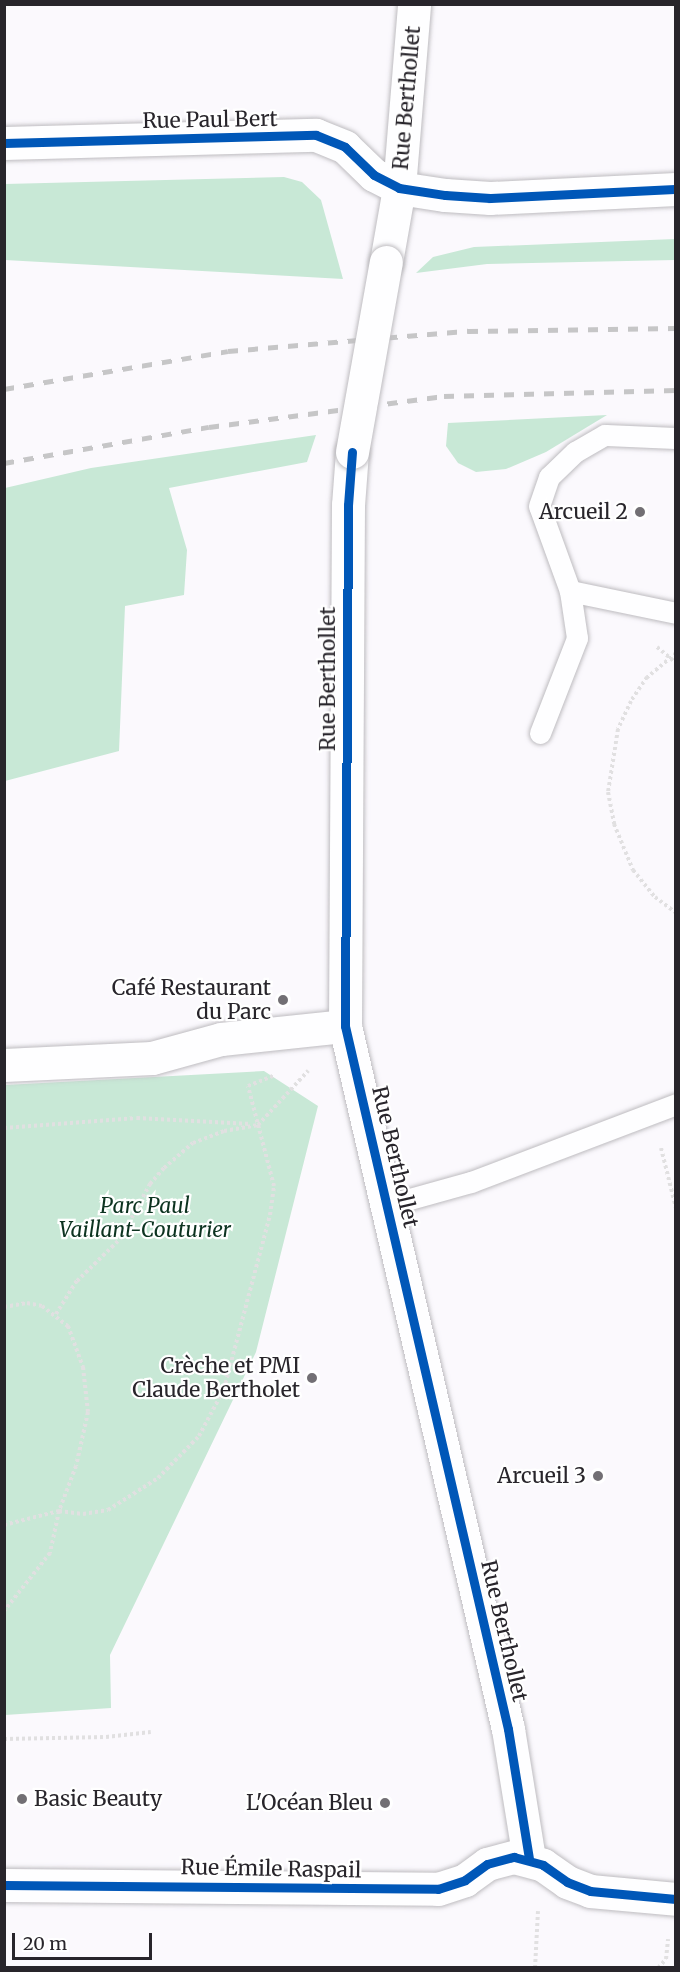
<!DOCTYPE html>
<meta charset="utf-8">
<style>
body{margin:0}
#map{position:relative;width:680px;height:1972px;overflow:hidden;background:#fbf9fd;font-family:Merriweather,serif}
div>[style]{position:absolute}
.green>*{inset:0;background:#c8e8d6}
.path>*{height:4px;margin-top:-2px;transform-origin:0;background:repeating-linear-gradient(90deg,#e1e0e1 0 3px,transparent 0 6px)}
.roads{filter:drop-shadow(0 0 2px #bebcc0) drop-shadow(0 0 2px #bebcc0)}
.lane>*{height:21px;margin:-10.5px;padding:0 10.5px;transform-origin:10.5px;border-radius:10.5px;background:#fefeff}
.street>*{height:33px;margin:-16.5px;padding:0 16.5px;transform-origin:16.5px;border-radius:16.5px;background:#fefeff}
.secondary>*{height:33px;margin:-16.5px;padding:0 16.5px;transform-origin:16.5px;border-radius:16.5px;background:#fefeff}
.rail>*{height:4.5px;margin-top:-2.25px;transform-origin:0;background:repeating-linear-gradient(90deg,#c6c6c7 0 10px,transparent 0 20px)}
.bridges{filter:drop-shadow(0 0 2px #bebcc0) drop-shadow(0 0 2px #bebcc0)}
.street-bridge>*{height:33px;margin:-16.5px;padding:0 16.5px;transform-origin:16.5px;border-radius:16.5px;background:#fefeff}
.cycleway>*{height:9px;margin:-4.5px;padding:0 4.5px;transform-origin:4.5px;border-radius:4.5px;background:#0057b8}
.dots>*{width:16px;height:16px;translate:-50% -50%;box-sizing:border-box;border:3px solid #fff;border-radius:50%}
span{translate:-50% -50%;white-space:nowrap;text-align:center;line-height:1.15;-webkit-text-stroke:4.5px #fff;paint-order:stroke}
.street-label{font-size:21px;color:#28252b}
.poi-label{font-size:21px;color:#28252b}
.right{translate:-100% -50%;text-align:right}
.left{translate:0 -50%;text-align:left}
.park-label{font-size:21px;color:#0c3320;font-style:italic}
.frame{position:absolute;inset:0;border:6px solid #28252b;pointer-events:none}
.scale{position:absolute;left:12px;top:1933px;width:140px;height:27px;box-sizing:border-box;border:3px solid #28252b;border-top:0;padding-left:8px;font-size:18px;line-height:21px;white-space:nowrap;color:#28252b;-webkit-text-stroke:4px #fff;paint-order:stroke}
</style>
<div id="map">
<div class="green">
<i style="clip-path:polygon(284px 177px,302px 182px,321px 200px,343px 279px,5px 260px,5px 184px)"></i>
<i style="clip-path:polygon(675px 239px,675px 260px,487px 264px,416px 273px,433px 257px,474px 247px)"></i>
<i style="clip-path:polygon(607px 415px,546px 452px,506px 469px,476px 472px,458px 463px,446px 446px,448px 423px)"></i>
<i style="clip-path:polygon(316px 435px,307px 462px,169px 488px,187px 550px,184px 595px,125px 606px,119px 751px,5px 781px,5px 488px,91px 468px)"></i>
<i style="clip-path:polygon(264px 1071px,318px 1106px,256px 1352px,110px 1655px,111px 1708px,5px 1715px,5px 1085px)"></i>
</div>
<div class="path">
<i style="left:657px;top:647px;width:25px;rotate:40deg"></i>
<i style="left:676px;top:653px;width:38px;rotate:140deg"></i>
<i style="left:647px;top:677px;width:29px;rotate:124deg"></i>
<i style="left:631px;top:701px;width:31px;rotate:115deg"></i>
<i style="left:618px;top:729px;width:64px;rotate:99deg"></i>
<i style="left:608px;top:792px;width:33px;rotate:79deg"></i>
<i style="left:614px;top:824px;width:50px;rotate:67.6deg"></i>
<i style="left:633px;top:870px;width:35px;rotate:51deg"></i>
<i style="left:655px;top:897px;width:26px;rotate:37deg"></i>
<i style="left:4px;top:1128px;width:133px;rotate:-4.3deg"></i>
<i style="left:137px;top:1118px;width:114px;rotate:3deg"></i>
<i style="left:661px;top:1148px;width:62px;rotate:76deg"></i>
<i style="left:4px;top:1307px;width:23px;rotate:-10deg"></i>
<i style="left:27px;top:1303px;width:15px;rotate:11deg"></i>
<i style="left:42px;top:1306px;width:33px;rotate:38deg"></i>
<i style="left:68px;top:1326px;width:44px;rotate:69.9deg"></i>
<i style="left:83px;top:1367px;width:45px;rotate:83.7deg"></i>
<i style="left:88px;top:1412px;width:55px;rotate:102.5deg"></i>
<i style="left:76px;top:1466px;width:48px;rotate:110.7deg"></i>
<i style="left:59px;top:1511px;width:43px;rotate:102.1deg"></i>
<i style="left:50px;top:1553px;width:74px;rotate:128.4deg"></i>
<i style="left:56px;top:1314px;width:39px;rotate:-58deg"></i>
<i style="left:77px;top:1281px;width:60px;rotate:-44.3deg"></i>
<i style="left:120px;top:1239px;width:63px;rotate:-61.4deg"></i>
<i style="left:150px;top:1184px;width:21px;rotate:-49deg"></i>
<i style="left:164px;top:1168px;width:38px;rotate:-41deg"></i>
<i style="left:193px;top:1143px;width:33px;rotate:-21deg"></i>
<i style="left:224px;top:1131px;width:35px;rotate:-10deg"></i>
<i style="left:258px;top:1125px;width:74px;rotate:-47.2deg"></i>
<i style="left:4px;top:1525px;width:57px;rotate:-14.3deg"></i>
<i style="left:59px;top:1511px;width:24px;rotate:7deg"></i>
<i style="left:83px;top:1514px;width:25px;rotate:-9deg"></i>
<i style="left:108px;top:1510px;width:59px;rotate:-32.6deg"></i>
<i style="left:158px;top:1478px;width:59px;rotate:-45.7deg"></i>
<i style="left:199px;top:1436px;width:53px;rotate:-62deg"></i>
<i style="left:224px;top:1389px;width:180px;rotate:-75.2deg"></i>
<i style="left:270px;top:1215px;width:29px;rotate:-82deg"></i>
<i style="left:274px;top:1186px;width:103px;rotate:-104.6deg"></i>
<i style="left:248px;top:1086px;width:27px;rotate:-22deg"></i>
<i style="left:4px;top:1739px;width:102px;rotate:-1.1deg"></i>
<i style="left:106px;top:1737px;width:45px;rotate:-6.3deg"></i>
<i style="left:535px;top:1968px;width:57px;rotate:-87deg"></i>
<i style="left:658px;top:1968px;width:12px;rotate:-48deg"></i>
<i style="left:666px;top:1959px;width:20px;rotate:-84deg"></i>
</div>
<div class="roads">
<div class="lane">
<i style="left:570px;top:591px;width:108px;rotate:11.7deg"></i>
<i style="left:540px;top:733px;width:102px;rotate:-68.7deg"></i>
<i style="left:577px;top:638px;width:48px;rotate:-98.5deg"></i>
<i style="left:570px;top:591px;width:90px;rotate:-110deg"></i>
<i style="left:539px;top:506px;width:31px;rotate:-71deg"></i>
<i style="left:549px;top:477px;width:36px;rotate:-44deg"></i>
<i style="left:575px;top:452px;width:34px;rotate:-30deg"></i>
<i style="left:605px;top:435px;width:71px;rotate:2.4deg"></i>
<i style="left:388px;top:1205px;width:86px;rotate:-15.5deg"></i>
<i style="left:471px;top:1182px;width:219px;rotate:-20.8deg"></i>
</div>
<div class="street">
<i style="left:4px;top:143px;width:312px;rotate:-1.5deg"></i>
<i style="left:316px;top:135px;width:31px;rotate:22deg"></i>
<i style="left:345px;top:147px;width:40px;rotate:44deg"></i>
<i style="left:374px;top:175px;width:28px;rotate:27deg"></i>
<i style="left:399px;top:188px;width:47px;rotate:8.7deg"></i>
<i style="left:445px;top:195px;width:45px;rotate:3.8deg"></i>
<i style="left:490px;top:198px;width:186px;rotate:-2.8deg"></i>
<i style="left:386px;top:262px;width:75px;rotate:-80deg"></i>
<i style="left:399px;top:188px;width:185px;rotate:-85.3deg"></i>
<i style="left:352px;top:452px;width:53px;rotate:94.3deg"></i>
<i style="left:348px;top:505px;width:521px;rotate:90.33deg"></i>
<i style="left:345px;top:1026px;width:722px;rotate:76.95deg"></i>
<i style="left:508px;top:1729px;width:131px;rotate:80.8deg"></i>
<i style="left:4px;top:1065px;width:148px;rotate:-2.7deg"></i>
<i style="left:152px;top:1058px;width:72px;rotate:-15.4deg"></i>
<i style="left:221px;top:1039px;width:125px;rotate:-6deg"></i>
</div>
<div class="secondary">
<i style="left:4px;top:1885px;width:434px;rotate:0.5deg"></i>
<i style="left:438px;top:1889px;width:28px;rotate:-18deg"></i>
<i style="left:465px;top:1880px;width:27px;rotate:-36deg"></i>
<i style="left:487px;top:1864px;width:28px;rotate:-15deg"></i>
<i style="left:514px;top:1857px;width:30px;rotate:15deg"></i>
<i style="left:543px;top:1865px;width:29px;rotate:35deg"></i>
<i style="left:567px;top:1882px;width:25px;rotate:21deg"></i>
<i style="left:590px;top:1891px;width:86px;rotate:5.3deg"></i>
</div>
</div>
<div class="rail">
<i style="left:4px;top:389px;width:227px;rotate:-9.6deg"></i>
<i style="left:228px;top:351px;width:241px;rotate:-4.8deg"></i>
<i style="left:468px;top:331px;width:208px;rotate:-0.8deg"></i>
<i style="left:4px;top:463px;width:208px;rotate:-10deg"></i>
<i style="left:209px;top:427px;width:237px;rotate:-7.5deg"></i>
<i style="left:444px;top:396px;width:232px;rotate:-1.5deg"></i>
</div>
<div class="bridges">
<div class="street-bridge">
<i style="left:352px;top:452px;width:193px;rotate:-79.9deg"></i>
</div>
</div>
<div class="cycleway">
<i style="left:4px;top:143px;width:312px;rotate:-1.5deg"></i>
<i style="left:316px;top:135px;width:31px;rotate:22deg"></i>
<i style="left:345px;top:147px;width:40px;rotate:44deg"></i>
<i style="left:374px;top:175px;width:28px;rotate:27deg"></i>
<i style="left:399px;top:188px;width:47px;rotate:8.7deg"></i>
<i style="left:445px;top:195px;width:45px;rotate:3.8deg"></i>
<i style="left:490px;top:198px;width:186px;rotate:-2.8deg"></i>
<i style="left:352px;top:452px;width:53px;rotate:94.3deg"></i>
<i style="left:348px;top:505px;width:521px;rotate:90.33deg"></i>
<i style="left:345px;top:1026px;width:722px;rotate:76.95deg"></i>
<i style="left:508px;top:1729px;width:131px;rotate:80.8deg"></i>
<i style="left:4px;top:1885px;width:434px;rotate:0.5deg"></i>
<i style="left:438px;top:1889px;width:28px;rotate:-18deg"></i>
<i style="left:465px;top:1880px;width:27px;rotate:-36deg"></i>
<i style="left:487px;top:1864px;width:28px;rotate:-15deg"></i>
<i style="left:514px;top:1857px;width:30px;rotate:15deg"></i>
<i style="left:543px;top:1865px;width:29px;rotate:35deg"></i>
<i style="left:567px;top:1882px;width:25px;rotate:21deg"></i>
<i style="left:590px;top:1891px;width:86px;rotate:5.3deg"></i>
</div>
<div class="dots">
<i style="left:640px;top:512px;background:#726f74"></i>
<i style="left:283px;top:1000px;background:#726f74"></i>
<i style="left:312px;top:1378px;background:#726f74"></i>
<i style="left:598px;top:1476px;background:#726f74"></i>
<i style="left:22px;top:1799px;background:#726f74"></i>
<i style="left:385px;top:1803px;background:#726f74"></i>
</div>
<div class="street-label">
<span style="left:407px;top:98px;rotate:-85deg">Rue Berthollet</span>
<span style="left:210px;top:120px;rotate:-1deg">Rue Paul Bert</span>
<span style="left:328px;top:679px;rotate:-90deg">Rue Berthollet</span>
<span style="left:395px;top:1157px;rotate:77deg">Rue Berthollet</span>
<span style="left:504px;top:1631px;rotate:77deg">Rue Berthollet</span>
<span style="left:271px;top:1869px;rotate:1deg">Rue Émile Raspail</span>
</div>
<div class="poi-label">
<span class="right" style="left:628px;top:512px">Arcueil 2</span>
<span class="right" style="left:271px;top:1000px">Café Restaurant<br>du Parc</span>
<span class="right" style="left:300px;top:1378px">Crèche et PMI<br>Claude Bertholet</span>
<span class="right" style="left:586px;top:1476px">Arcueil 3</span>
<span class="left" style="left:34px;top:1799px">Basic Beauty</span>
<span class="right" style="left:373px;top:1803px">L'Océan Bleu</span>
</div>
<div class="park-label">
<span style="left:145px;top:1218px">Parc Paul<br>Vaillant-Couturier</span>
</div>
<div class="frame"></div>
<div class="scale">20 m</div>
</div>
